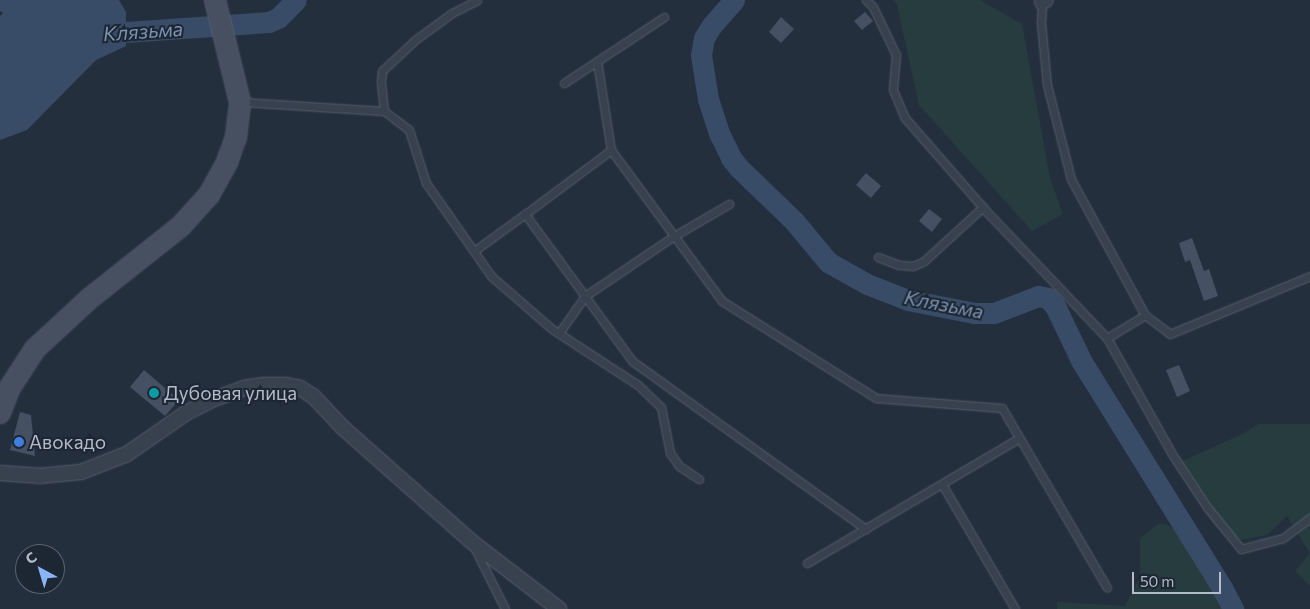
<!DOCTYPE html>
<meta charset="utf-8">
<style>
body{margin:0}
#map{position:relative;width:1310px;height:609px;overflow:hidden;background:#242f3e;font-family:Commissioner,sans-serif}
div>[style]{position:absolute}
.green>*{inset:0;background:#263c3f}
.water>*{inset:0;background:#394c67}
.river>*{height:21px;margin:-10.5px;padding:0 10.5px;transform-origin:10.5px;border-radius:10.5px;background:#394c67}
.building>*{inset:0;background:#455162}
.roads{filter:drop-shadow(0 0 1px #565f6c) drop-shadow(0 0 1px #565f6c)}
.lane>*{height:7px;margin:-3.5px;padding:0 3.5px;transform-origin:3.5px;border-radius:3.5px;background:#38414e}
.street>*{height:14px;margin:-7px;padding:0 7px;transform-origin:7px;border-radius:7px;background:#38414e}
.secondary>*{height:20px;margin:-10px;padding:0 10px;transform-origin:10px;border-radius:10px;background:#465061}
.dots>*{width:14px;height:14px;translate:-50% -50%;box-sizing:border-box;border:2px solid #1d2633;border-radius:50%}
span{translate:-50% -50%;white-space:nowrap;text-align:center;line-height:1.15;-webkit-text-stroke:4px #1d2633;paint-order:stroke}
.poi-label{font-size:19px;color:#b4bcc9}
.left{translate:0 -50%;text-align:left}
.water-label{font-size:20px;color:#7c92b1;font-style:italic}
.north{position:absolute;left:15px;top:544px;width:50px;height:50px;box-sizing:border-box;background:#1d2633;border:1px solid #59626f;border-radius:50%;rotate:321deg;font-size:14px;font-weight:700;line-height:20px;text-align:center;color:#b4bcc9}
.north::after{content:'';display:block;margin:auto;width:18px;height:22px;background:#8ab4f8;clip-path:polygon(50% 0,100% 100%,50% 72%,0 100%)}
.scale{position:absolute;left:1132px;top:572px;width:89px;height:22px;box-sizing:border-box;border:2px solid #b4bcc9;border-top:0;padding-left:6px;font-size:15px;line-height:18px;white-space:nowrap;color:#b4bcc9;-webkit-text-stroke:4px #1d2633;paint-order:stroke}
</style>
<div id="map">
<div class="green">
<i style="clip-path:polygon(893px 0,980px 0,1022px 24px,1050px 178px,1063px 214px,1032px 231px,919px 105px,897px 5px)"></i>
<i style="clip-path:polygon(1259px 424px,1310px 424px,1310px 586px,1295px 571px,1310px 553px,1287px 516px,1267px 535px,1232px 542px,1213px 524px,1174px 465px,1242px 434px)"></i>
<i style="clip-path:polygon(1160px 523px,1202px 536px,1242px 609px,1057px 609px,1057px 602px,1125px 606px,1140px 577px,1140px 538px)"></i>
</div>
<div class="water">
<i style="clip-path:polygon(0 0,119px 0,126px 12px,126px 46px,96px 60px,27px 130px,0 140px,0 16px,3px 13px,0 11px)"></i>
</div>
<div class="river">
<i style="left:734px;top:0;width:33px;rotate:131deg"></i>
<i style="left:712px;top:25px;width:15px;rotate:122deg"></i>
<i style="left:704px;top:38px;width:17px;rotate:100deg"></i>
<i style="left:701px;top:55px;width:45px;rotate:81deg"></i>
<i style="left:708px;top:99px;width:38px;rotate:72deg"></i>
<i style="left:720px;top:135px;width:25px;rotate:64deg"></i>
<i style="left:731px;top:158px;width:13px;rotate:51deg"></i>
<i style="left:739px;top:168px;width:76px;rotate:43.9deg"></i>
<i style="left:794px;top:221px;width:53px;rotate:50.3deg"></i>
<i style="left:828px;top:262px;width:45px;rotate:29.4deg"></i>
<i style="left:867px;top:284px;width:44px;rotate:21.3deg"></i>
<i style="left:908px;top:300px;width:67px;rotate:11.1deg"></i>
<i style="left:974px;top:313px;width:20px"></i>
<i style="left:994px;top:313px;width:47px;rotate:-21.1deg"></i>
<i style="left:1038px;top:296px;width:10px;rotate:11deg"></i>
<i style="left:1048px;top:298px;width:11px;rotate:49deg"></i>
<i style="left:1055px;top:306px;width:62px;rotate:64.3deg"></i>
<i style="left:1082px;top:362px;width:266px;rotate:58.2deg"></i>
<i style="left:1222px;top:588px;width:24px;rotate:62deg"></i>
<i style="left:97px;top:34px;width:172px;rotate:-4deg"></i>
<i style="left:269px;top:22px;width:10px;rotate:-24deg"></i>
<i style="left:278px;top:18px;width:25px;rotate:-45deg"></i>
</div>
<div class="building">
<i style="clip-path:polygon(865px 12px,873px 21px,862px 30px,854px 21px)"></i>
<i style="clip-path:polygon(781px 17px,794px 29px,781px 43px,769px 32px)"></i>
<i style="clip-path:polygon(866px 173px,881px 186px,871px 198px,856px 185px)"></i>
<i style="clip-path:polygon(929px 209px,942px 219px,932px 232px,919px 221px)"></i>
<i style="clip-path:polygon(1192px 238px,1204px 271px,1209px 269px,1218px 296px,1204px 301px,1190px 260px,1185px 262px,1179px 243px)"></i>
<i style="clip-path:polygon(1179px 365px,1190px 391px,1177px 397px,1166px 370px)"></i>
<i style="clip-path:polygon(144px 370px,179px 400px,165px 416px,130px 387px)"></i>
<i style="clip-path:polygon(20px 412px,31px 415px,35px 456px,10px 450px)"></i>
</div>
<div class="roads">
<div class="lane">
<i style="left:866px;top:0;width:10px;rotate:45deg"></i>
<i style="left:873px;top:7px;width:53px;rotate:64.4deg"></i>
<i style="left:896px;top:55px;width:35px;rotate:95deg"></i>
<i style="left:893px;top:90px;width:30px;rotate:67deg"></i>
<i style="left:905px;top:118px;width:123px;rotate:48.9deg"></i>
<i style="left:986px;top:211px;width:175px;rotate:46.4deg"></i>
<i style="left:1107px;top:338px;width:44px;rotate:-31.2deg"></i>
<i style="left:1145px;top:315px;width:155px;rotate:-118.6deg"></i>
<i style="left:1071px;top:179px;width:97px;rotate:-104.3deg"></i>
<i style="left:1047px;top:85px;width:62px;rotate:-95.5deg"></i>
<i style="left:1041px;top:23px;width:21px;rotate:-87deg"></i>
<i style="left:597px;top:61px;width:90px;rotate:81.1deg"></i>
<i style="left:611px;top:150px;width:187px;rotate:53.7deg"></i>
<i style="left:722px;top:301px;width:182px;rotate:32.2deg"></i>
<i style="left:876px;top:398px;width:126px;rotate:4.5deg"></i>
<i style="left:1002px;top:408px;width:208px;rotate:59.7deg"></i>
<i style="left:564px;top:83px;width:120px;rotate:-33.4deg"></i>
<i style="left:242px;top:102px;width:142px;rotate:3.6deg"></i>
<i style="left:384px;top:111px;width:31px;rotate:37deg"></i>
<i style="left:409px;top:130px;width:56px;rotate:72.2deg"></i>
<i style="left:426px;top:183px;width:113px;rotate:55deg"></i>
<i style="left:491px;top:276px;width:81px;rotate:41deg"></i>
<i style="left:552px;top:329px;width:103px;rotate:33.1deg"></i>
<i style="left:638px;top:385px;width:32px;rotate:44deg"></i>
<i style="left:661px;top:407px;width:47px;rotate:78.9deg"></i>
<i style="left:670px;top:453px;width:16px;rotate:55deg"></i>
<i style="left:679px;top:466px;width:24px;rotate:33deg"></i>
<i style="left:384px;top:111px;width:30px;rotate:-96deg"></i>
<i style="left:381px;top:81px;width:10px;rotate:-84deg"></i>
<i style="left:382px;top:71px;width:45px;rotate:-43.2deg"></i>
<i style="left:415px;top:40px;width:46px;rotate:-36.1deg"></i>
<i style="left:452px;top:13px;width:28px;rotate:-27deg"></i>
<i style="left:611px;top:150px;width:107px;rotate:143.3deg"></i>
<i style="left:525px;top:214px;width:182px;rotate:53.9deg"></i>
<i style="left:632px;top:361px;width:288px;rotate:35.7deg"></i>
<i style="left:474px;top:251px;width:63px;rotate:-36deg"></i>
<i style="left:878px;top:257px;width:22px;rotate:21deg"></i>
<i style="left:899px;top:265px;width:14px;rotate:4deg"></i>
<i style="left:913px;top:266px;width:12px;rotate:-24deg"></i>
<i style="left:924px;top:261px;width:80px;rotate:-42.5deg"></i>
<i style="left:1145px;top:315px;width:31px;rotate:37deg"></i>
<i style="left:1170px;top:334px;width:152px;rotate:-22.5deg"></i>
<i style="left:559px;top:333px;width:45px;rotate:-54.9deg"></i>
<i style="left:585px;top:296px;width:107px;rotate:-34deg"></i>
<i style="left:674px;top:236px;width:64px;rotate:-30.2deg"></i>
<i style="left:1107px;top:338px;width:133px;rotate:60.7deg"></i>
<i style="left:1172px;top:454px;width:64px;rotate:56.6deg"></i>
<i style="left:1207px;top:507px;width:54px;rotate:51deg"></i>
<i style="left:1241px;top:549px;width:43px;rotate:-14.7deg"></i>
<i style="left:1283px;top:538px;width:34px;rotate:-37deg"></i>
<i style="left:942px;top:484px;width:145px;rotate:59.7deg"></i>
<i style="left:475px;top:549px;width:67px;rotate:63.4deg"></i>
<i style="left:807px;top:563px;width:246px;rotate:-30.5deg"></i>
</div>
<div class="street">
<i style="left:1042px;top:2px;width:4px;rotate:-27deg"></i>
<i style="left:0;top:473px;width:39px;rotate:4deg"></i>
<i style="left:39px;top:476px;width:42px;rotate:-5.4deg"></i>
<i style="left:81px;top:472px;width:49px;rotate:-21.4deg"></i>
<i style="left:127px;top:454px;width:72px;rotate:-34.8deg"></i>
<i style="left:186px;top:413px;width:31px;rotate:-27deg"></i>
<i style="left:214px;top:399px;width:32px;rotate:-20deg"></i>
<i style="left:244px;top:388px;width:20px;rotate:-9deg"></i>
<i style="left:264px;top:385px;width:22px"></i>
<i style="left:286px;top:385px;width:14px;rotate:12deg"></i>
<i style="left:300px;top:388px;width:15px;rotate:32deg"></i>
<i style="left:313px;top:396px;width:44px;rotate:46.8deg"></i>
<i style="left:343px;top:428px;width:172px;rotate:41.5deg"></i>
<i style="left:472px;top:542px;width:110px;rotate:37.6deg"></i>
</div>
<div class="secondary">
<i style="left:0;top:413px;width:26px;rotate:-69deg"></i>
<i style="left:9px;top:389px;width:48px;rotate:-57deg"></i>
<i style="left:35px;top:349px;width:74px;rotate:-42.8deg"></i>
<i style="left:89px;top:299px;width:116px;rotate:-38.4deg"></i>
<i style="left:180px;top:227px;width:43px;rotate:-47.8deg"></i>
<i style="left:209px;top:195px;width:38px;rotate:-61deg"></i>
<i style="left:227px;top:162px;width:27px;rotate:-70deg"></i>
<i style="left:236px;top:137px;width:35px;rotate:-83deg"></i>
<i style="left:240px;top:102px;width:105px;rotate:-103.8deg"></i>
</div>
</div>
<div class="dots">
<i style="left:154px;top:393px;background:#0f9aa8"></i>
<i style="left:19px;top:442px;background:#3f7fe0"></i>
</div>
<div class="poi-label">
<span class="left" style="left:164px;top:393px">Дубовая улица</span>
<span class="left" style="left:29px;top:442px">Авокадо</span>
</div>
<div class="water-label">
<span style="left:143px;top:31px;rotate:-4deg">Клязьма</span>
<span style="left:944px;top:304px;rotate:11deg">Клязьма</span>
</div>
<div class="north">С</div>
<div class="scale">50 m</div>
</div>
